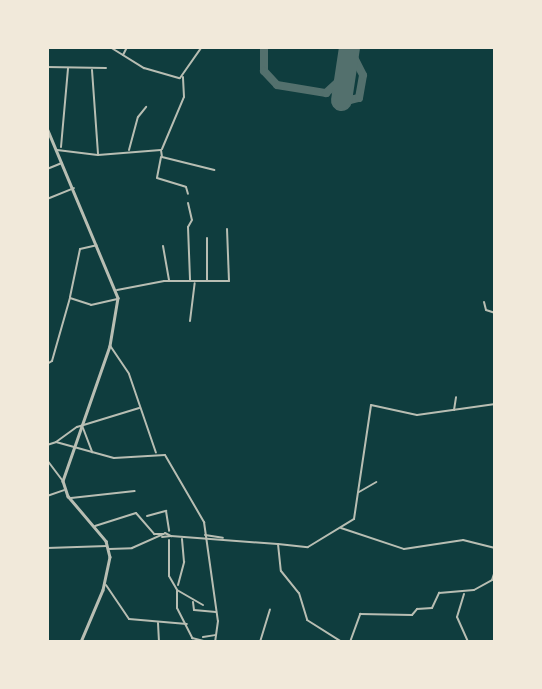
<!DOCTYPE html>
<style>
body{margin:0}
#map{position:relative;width:542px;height:689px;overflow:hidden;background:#0f3d3e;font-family:"Work Sans",sans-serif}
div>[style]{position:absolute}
.taxiway>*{height:8px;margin:-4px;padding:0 4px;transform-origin:4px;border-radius:4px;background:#53706d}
.runway>*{height:21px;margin:-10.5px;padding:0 10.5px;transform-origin:10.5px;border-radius:10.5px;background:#53706d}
.minor>*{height:2px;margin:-1px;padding:0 1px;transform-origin:1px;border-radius:1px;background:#b8beb3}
.tertiary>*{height:2.5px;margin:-1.25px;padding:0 1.25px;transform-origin:1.25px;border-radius:1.25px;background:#b8beb3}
span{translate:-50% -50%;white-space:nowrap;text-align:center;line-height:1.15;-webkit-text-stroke:5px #f1e9da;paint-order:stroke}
.frame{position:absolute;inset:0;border:49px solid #f1e9da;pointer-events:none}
</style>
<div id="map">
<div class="taxiway">
<i style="left:264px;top:47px;width:24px;rotate:90deg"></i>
<i style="left:264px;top:71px;width:19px;rotate:47deg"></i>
<i style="left:277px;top:85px;width:50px;rotate:9.3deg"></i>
<i style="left:326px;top:93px;width:16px;rotate:-43deg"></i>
<i style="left:346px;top:68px;width:16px;rotate:120deg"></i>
<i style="left:338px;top:82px;width:11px;rotate:80deg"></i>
<i style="left:340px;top:93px;width:12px;rotate:35deg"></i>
<i style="left:350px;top:100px;width:9px;rotate:-13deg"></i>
<i style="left:359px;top:98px;width:23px;rotate:-80deg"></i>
<i style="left:363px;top:75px;width:31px;rotate:-117deg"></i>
</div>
<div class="runway">
<i style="left:341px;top:100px;width:54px;rotate:-81.4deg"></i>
</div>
<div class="minor">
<i style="left:110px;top:47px;width:40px;rotate:32deg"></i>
<i style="left:144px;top:68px;width:37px;rotate:16deg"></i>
<i style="left:180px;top:78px;width:38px;rotate:-55deg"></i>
<i style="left:123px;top:55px;width:9px;rotate:-63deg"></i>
<i style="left:47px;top:67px;width:59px;rotate:1deg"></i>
<i style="left:92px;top:70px;width:84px;rotate:85.9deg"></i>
<i style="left:61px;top:147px;width:79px;rotate:-84.9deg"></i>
<i style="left:162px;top:149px;width:56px;rotate:-67.1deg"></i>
<i style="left:184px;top:97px;width:20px;rotate:-93deg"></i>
<i style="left:57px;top:150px;width:41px;rotate:7deg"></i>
<i style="left:98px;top:155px;width:63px;rotate:-4.5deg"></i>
<i style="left:161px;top:150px;width:7px;rotate:82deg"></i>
<i style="left:162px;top:157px;width:54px;rotate:14deg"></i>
<i style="left:129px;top:150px;width:34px;rotate:-75deg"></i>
<i style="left:138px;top:117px;width:13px;rotate:-51deg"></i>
<i style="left:161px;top:157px;width:21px;rotate:101deg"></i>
<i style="left:157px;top:178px;width:30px;rotate:17deg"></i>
<i style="left:186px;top:187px;width:7px;rotate:74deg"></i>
<i style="left:47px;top:169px;width:16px;rotate:-22deg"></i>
<i style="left:47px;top:199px;width:29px;rotate:-22deg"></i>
<i style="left:188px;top:203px;width:17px;rotate:77deg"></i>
<i style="left:192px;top:220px;width:8px;rotate:120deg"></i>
<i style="left:188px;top:227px;width:53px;rotate:87.8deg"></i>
<i style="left:163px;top:246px;width:35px;rotate:80deg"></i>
<i style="left:207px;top:281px;width:43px;rotate:-90deg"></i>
<i style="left:117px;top:290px;width:48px;rotate:-10.8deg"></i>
<i style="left:164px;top:281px;width:65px"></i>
<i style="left:229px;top:281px;width:52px;rotate:-92.2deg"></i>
<i style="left:70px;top:297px;width:49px;rotate:-78.2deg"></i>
<i style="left:80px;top:249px;width:17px;rotate:-13deg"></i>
<i style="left:484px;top:302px;width:8px;rotate:76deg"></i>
<i style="left:486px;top:310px;width:9px;rotate:18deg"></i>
<i style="left:190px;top:321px;width:38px;rotate:-83deg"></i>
<i style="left:111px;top:347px;width:32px;rotate:56deg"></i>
<i style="left:129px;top:374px;width:83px;rotate:71.1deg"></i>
<i style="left:47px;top:364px;width:6px;rotate:-31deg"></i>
<i style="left:52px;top:361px;width:66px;rotate:-74.1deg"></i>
<i style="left:70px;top:298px;width:22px;rotate:18deg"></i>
<i style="left:91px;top:305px;width:27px;rotate:-13deg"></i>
<i style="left:454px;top:410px;width:13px;rotate:-81deg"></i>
<i style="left:83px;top:428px;width:26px;rotate:69deg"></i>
<i style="left:56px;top:442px;width:26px;rotate:-36deg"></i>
<i style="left:77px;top:427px;width:65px;rotate:-17deg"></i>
<i style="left:47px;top:445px;width:9px;rotate:-18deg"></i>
<i style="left:56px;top:442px;width:60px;rotate:15.4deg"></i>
<i style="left:114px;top:458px;width:51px;rotate:-3.4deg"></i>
<i style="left:165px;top:455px;width:78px;rotate:59.8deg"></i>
<i style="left:204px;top:522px;width:100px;rotate:82deg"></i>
<i style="left:218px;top:621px;width:21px;rotate:98deg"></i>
<i style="left:47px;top:460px;width:26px;rotate:53deg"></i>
<i style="left:359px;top:492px;width:20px;rotate:-30deg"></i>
<i style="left:47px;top:496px;width:18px;rotate:-19deg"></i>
<i style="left:71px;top:498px;width:64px;rotate:-6.2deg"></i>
<i style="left:147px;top:516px;width:20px;rotate:-15deg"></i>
<i style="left:166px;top:511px;width:20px;rotate:81deg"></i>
<i style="left:95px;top:526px;width:43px;rotate:-17.6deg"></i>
<i style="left:136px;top:513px;width:28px;rotate:49deg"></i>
<i style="left:154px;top:534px;width:9px"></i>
<i style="left:341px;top:528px;width:66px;rotate:18.4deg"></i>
<i style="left:404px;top:549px;width:60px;rotate:-8.7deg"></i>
<i style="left:463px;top:540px;width:33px;rotate:14deg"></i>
<i style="left:205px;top:535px;width:18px;rotate:9deg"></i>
<i style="left:171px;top:536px;width:107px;rotate:4.3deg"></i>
<i style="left:278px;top:544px;width:27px;rotate:84deg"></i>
<i style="left:281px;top:571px;width:28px;rotate:51deg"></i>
<i style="left:299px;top:593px;width:28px;rotate:73deg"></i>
<i style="left:307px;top:620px;width:41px;rotate:32.2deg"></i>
<i style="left:169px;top:540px;width:36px;rotate:90deg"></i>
<i style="left:169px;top:576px;width:16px;rotate:60deg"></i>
<i style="left:177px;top:590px;width:30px;rotate:30deg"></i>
<i style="left:278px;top:544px;width:30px;rotate:6deg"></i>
<i style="left:308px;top:547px;width:54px;rotate:-31.3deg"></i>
<i style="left:354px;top:519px;width:115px;rotate:-81.5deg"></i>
<i style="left:371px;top:405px;width:47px;rotate:12.3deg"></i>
<i style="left:417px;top:415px;width:79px;rotate:-8deg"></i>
<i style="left:47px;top:548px;width:60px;rotate:-1.9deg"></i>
<i style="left:109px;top:549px;width:23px;rotate:-2deg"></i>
<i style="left:132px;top:548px;width:36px;rotate:-24deg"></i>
<i style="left:165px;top:533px;width:7px;rotate:27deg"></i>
<i style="left:171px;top:536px;width:9px;rotate:174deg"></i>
<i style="left:106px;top:585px;width:41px;rotate:55.9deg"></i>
<i style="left:129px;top:619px;width:58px;rotate:4.9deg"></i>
<i style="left:178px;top:585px;width:24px;rotate:-75deg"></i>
<i style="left:184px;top:562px;width:23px;rotate:-95deg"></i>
<i style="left:177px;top:591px;width:17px;rotate:90deg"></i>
<i style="left:177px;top:608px;width:34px;rotate:63deg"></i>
<i style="left:192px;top:638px;width:16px;rotate:14deg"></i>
<i style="left:464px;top:594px;width:24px;rotate:107deg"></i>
<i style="left:457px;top:617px;width:27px;rotate:66deg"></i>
<i style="left:193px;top:602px;width:8px;rotate:83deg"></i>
<i style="left:194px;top:610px;width:22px;rotate:5deg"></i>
<i style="left:158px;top:623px;width:19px;rotate:87deg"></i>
<i style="left:203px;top:637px;width:12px;rotate:-9deg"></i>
<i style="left:260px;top:642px;width:34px;rotate:-73deg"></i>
<i style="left:350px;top:642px;width:30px;rotate:-70deg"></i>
<i style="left:360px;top:614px;width:52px;rotate:1.1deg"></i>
<i style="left:412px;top:615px;width:8px;rotate:-50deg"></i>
<i style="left:417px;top:609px;width:15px;rotate:-4deg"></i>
<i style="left:432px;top:608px;width:17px;rotate:-65deg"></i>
<i style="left:439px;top:593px;width:35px;rotate:-5deg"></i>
<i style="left:474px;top:590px;width:21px;rotate:-29deg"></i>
<i style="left:492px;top:580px;width:9px;rotate:-72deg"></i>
</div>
<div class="tertiary">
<i style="left:47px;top:128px;width:184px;rotate:67.3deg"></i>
<i style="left:118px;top:298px;width:49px;rotate:99.5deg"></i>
<i style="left:110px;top:346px;width:143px;rotate:109.2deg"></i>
<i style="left:63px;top:481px;width:16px;rotate:72deg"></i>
<i style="left:68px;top:496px;width:59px;rotate:49.8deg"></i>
<i style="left:106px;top:541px;width:16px;rotate:76deg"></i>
<i style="left:110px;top:557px;width:34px;rotate:102deg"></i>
<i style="left:103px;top:590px;width:56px;rotate:112.9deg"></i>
</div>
<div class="frame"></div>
</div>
